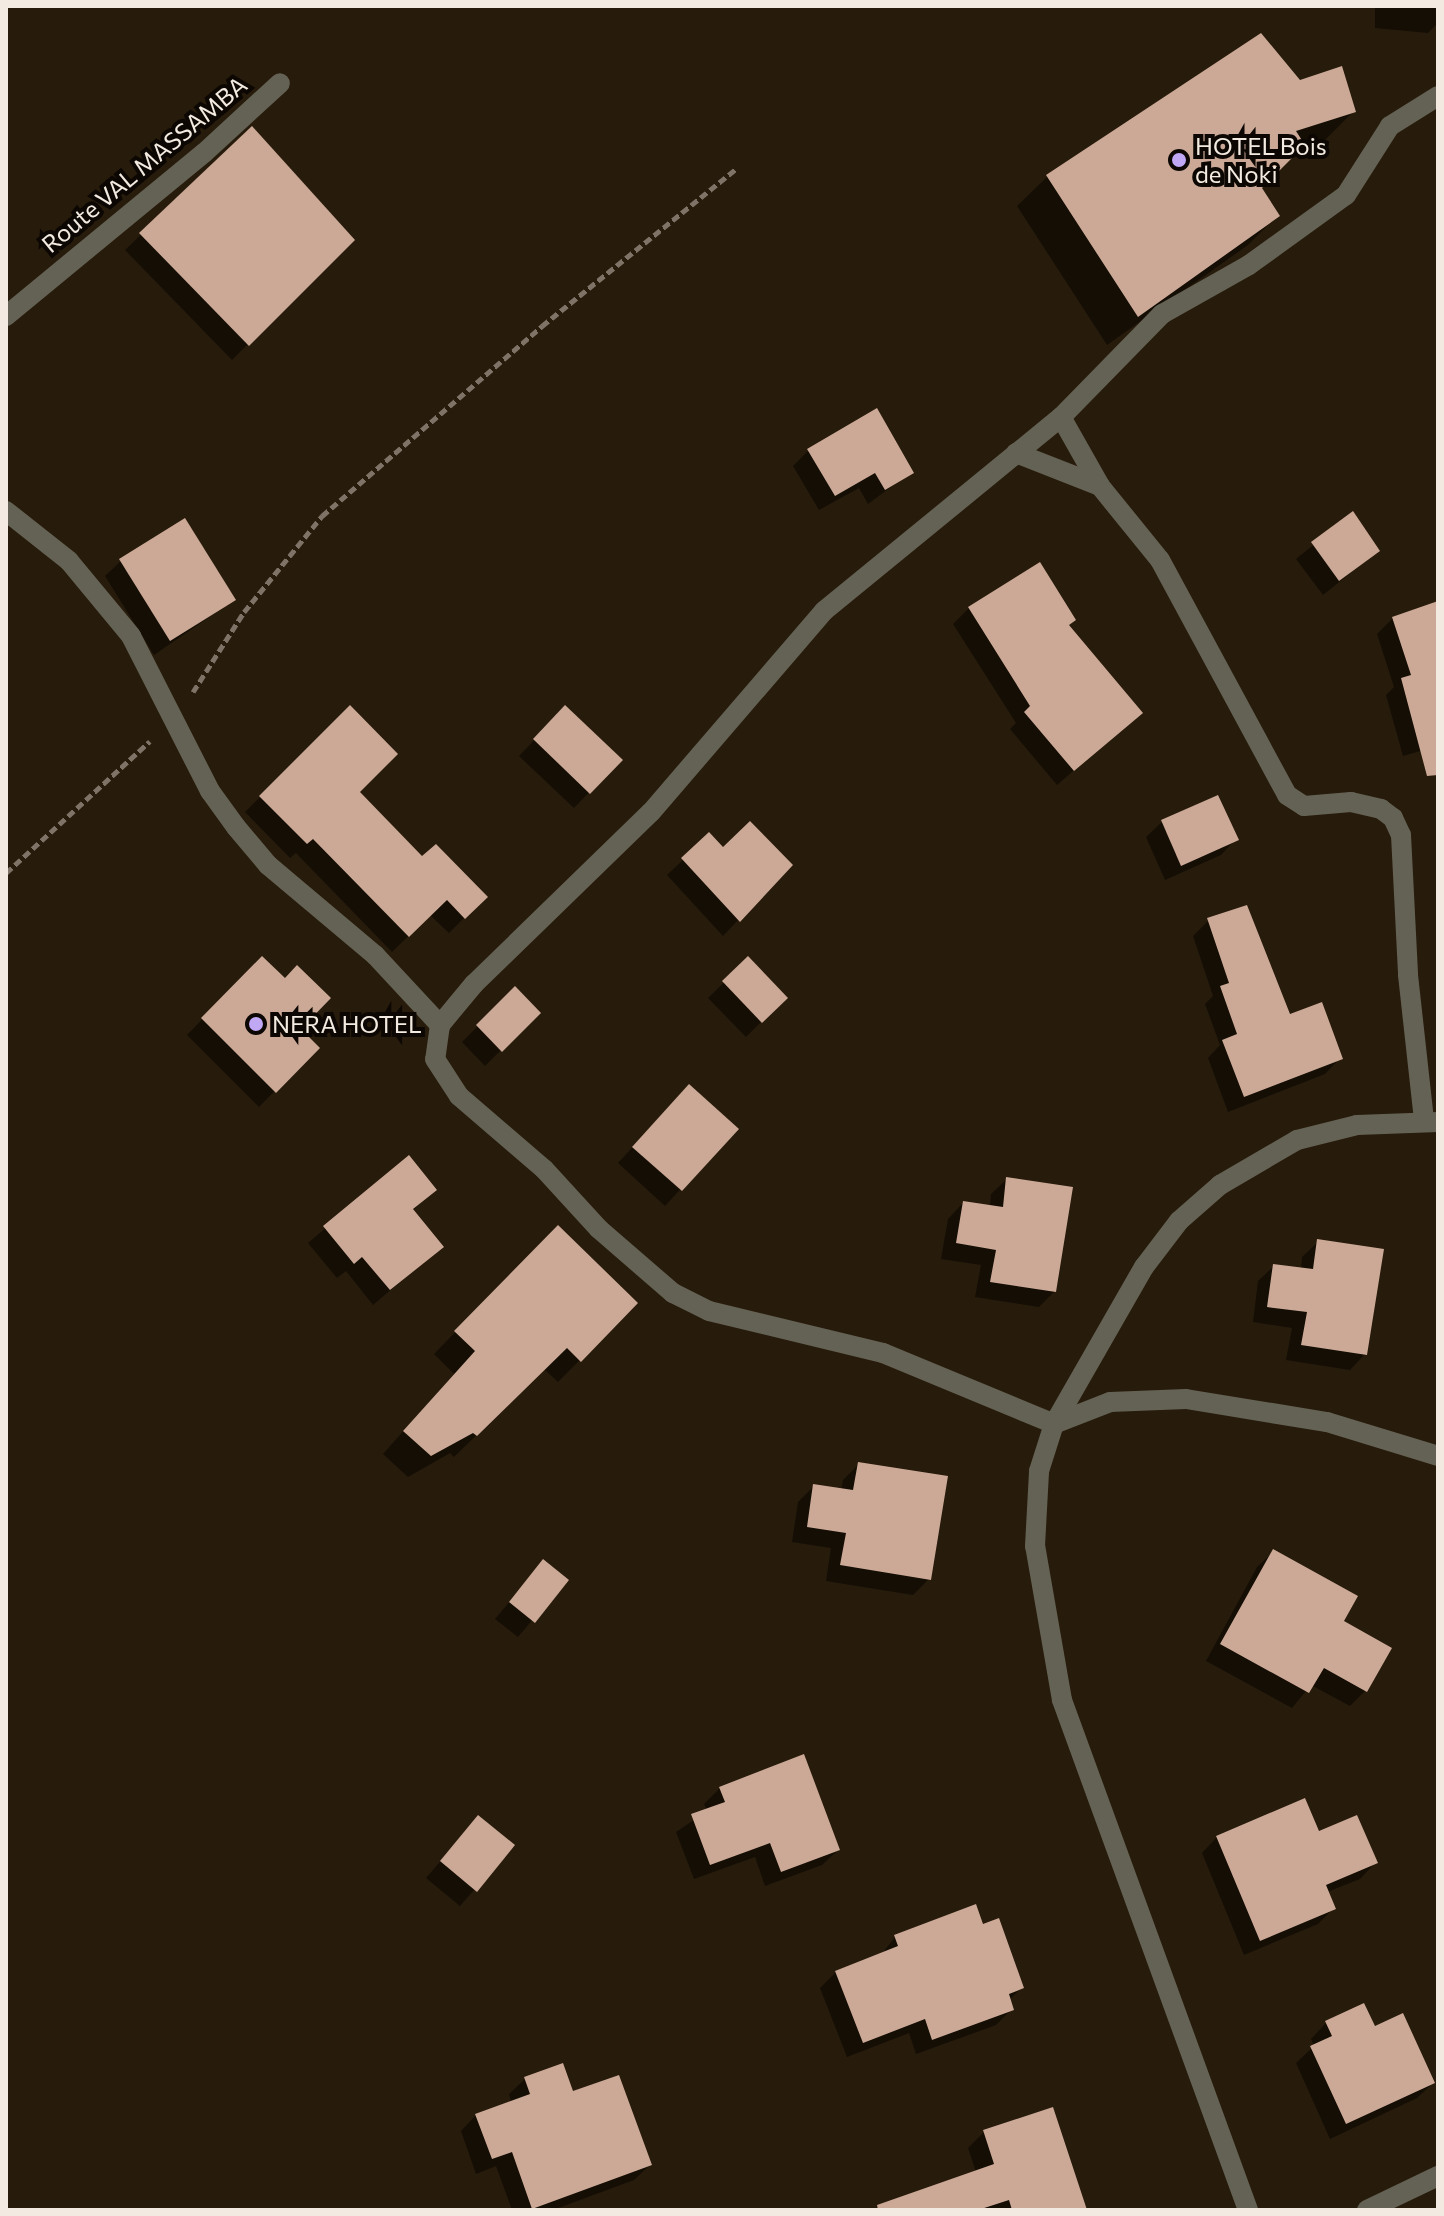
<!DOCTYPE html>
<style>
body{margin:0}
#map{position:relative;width:1444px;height:2216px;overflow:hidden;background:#271b0b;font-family:Commissioner,sans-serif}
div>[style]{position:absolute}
.shadow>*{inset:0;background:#0007}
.building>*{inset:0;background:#cca997}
.path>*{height:5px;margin-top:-2.5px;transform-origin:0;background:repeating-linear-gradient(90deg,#7e7366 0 8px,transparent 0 12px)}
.minor>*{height:20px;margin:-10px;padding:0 10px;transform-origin:10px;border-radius:10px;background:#646254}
.dots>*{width:22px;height:22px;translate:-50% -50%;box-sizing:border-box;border:4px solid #0c0703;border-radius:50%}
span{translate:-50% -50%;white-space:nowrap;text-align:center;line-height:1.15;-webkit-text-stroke:8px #0c0703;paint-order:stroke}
.poi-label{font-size:24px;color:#f3ebe1}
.left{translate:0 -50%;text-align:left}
.street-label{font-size:24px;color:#f3ebe1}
.frame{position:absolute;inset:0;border:8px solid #f3ebe1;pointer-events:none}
</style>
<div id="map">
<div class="shadow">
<i style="clip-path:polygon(1375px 6px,1438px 6px,1438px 23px,1428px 33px,1375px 28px)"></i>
<i style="clip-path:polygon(1299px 83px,1354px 111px,1324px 141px,1297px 150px,1260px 188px,1278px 215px,1248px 245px,1107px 345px,1017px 206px,1047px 177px)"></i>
<i style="clip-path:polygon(252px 129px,353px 239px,232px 360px,125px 250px)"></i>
<i style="clip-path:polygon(809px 450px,911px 472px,868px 504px,859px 488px,819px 510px,793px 466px)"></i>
<i style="clip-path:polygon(1352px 514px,1378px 551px,1323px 595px,1296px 559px)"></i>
<i style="clip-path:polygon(121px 561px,234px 600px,154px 655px,105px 576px)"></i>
<i style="clip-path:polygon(1438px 603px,1438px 746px,1403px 756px,1386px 695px,1394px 687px,1377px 634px,1393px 618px)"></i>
<i style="clip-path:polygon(969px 608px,1067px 626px,1140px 713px,1057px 785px,1010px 729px,1016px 723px,953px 624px)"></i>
<i style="clip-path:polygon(350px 708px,357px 792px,422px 859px,485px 897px,449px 933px,430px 915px,392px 952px,296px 853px,290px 858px,245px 812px)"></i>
<i style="clip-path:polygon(565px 708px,620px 760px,574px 808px,519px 756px)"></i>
<i style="clip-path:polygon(1162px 822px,1236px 839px,1221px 855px,1165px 880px,1146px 837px)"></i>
<i style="clip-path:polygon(723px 850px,790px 865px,723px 936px,667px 875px,683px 860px)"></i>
<i style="clip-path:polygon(1209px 920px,1289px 1017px,1340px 1058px,1325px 1074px,1228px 1112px,1208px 1058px,1220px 1045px,1205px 1004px,1213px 996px,1193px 936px)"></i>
<i style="clip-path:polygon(262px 958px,298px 1029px,317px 1048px,259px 1107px,187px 1035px)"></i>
<i style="clip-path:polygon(748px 959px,785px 998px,746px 1037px,708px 998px)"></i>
<i style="clip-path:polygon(515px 989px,538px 1013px,485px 1066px,462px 1042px)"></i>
<i style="clip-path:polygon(674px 1102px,736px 1129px,665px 1206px,618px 1163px)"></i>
<i style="clip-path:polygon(409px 1157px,435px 1189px,412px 1211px,441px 1247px,373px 1305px,346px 1271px,337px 1278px,308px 1243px)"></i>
<i style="clip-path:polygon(1007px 1179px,1055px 1291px,1039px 1307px,975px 1297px,981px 1265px,941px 1259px,948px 1219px,963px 1203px,990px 1207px,991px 1194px)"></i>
<i style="clip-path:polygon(558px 1227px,635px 1304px,558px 1382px,544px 1369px,454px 1457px,450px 1453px,408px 1477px,383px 1454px,454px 1374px,434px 1354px)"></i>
<i style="clip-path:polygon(1318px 1242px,1365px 1354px,1350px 1370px,1286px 1360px,1292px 1328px,1253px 1322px,1258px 1281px,1274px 1266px,1301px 1270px,1302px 1257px)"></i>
<i style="clip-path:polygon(859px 1464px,929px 1579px,913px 1595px,826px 1581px,831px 1548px,792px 1542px,798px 1502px,814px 1486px,841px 1490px,843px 1480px)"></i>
<i style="clip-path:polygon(1273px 1552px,1341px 1622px,1366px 1690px,1350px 1706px,1311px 1685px,1292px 1708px,1206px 1661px,1257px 1567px)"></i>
<i style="clip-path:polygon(543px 1562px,566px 1580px,518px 1637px,495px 1619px)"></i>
<i style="clip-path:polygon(720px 1788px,838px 1850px,822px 1865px,765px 1886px,755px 1857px,694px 1879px,676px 1832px,707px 1811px,704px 1804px)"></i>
<i style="clip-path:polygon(478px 1818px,512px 1846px,460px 1906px,426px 1878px)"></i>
<i style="clip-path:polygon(1217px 1837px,1375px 1863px,1360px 1879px,1327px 1892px,1334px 1908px,1318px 1924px,1244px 1955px,1202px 1853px)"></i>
<i style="clip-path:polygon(982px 1926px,1022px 1987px,1009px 2000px,1012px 2009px,996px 2025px,916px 2054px,909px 2033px,847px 2057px,820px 1988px,836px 1972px,881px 1955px,895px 1937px)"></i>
<i style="clip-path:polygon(1326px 2023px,1374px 2029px,1433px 2083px,1417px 2098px,1330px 2139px,1296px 2063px,1314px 2046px,1311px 2039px)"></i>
<i style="clip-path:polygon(525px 2079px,572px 2094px,650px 2165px,634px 2180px,553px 2210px,512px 2210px,496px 2166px,476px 2174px,461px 2131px,476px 2115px,511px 2101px,509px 2094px)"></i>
<i style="clip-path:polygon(1052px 2109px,1085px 2210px,920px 2210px,976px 2172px,968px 2148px,984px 2132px)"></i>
</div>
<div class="building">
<i style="clip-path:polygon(1261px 33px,1300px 80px,1342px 66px,1356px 112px,1296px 131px,1305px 145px,1262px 188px,1280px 216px,1138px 317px,1046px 175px)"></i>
<i style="clip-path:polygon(252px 126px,355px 240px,249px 346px,139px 233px)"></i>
<i style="clip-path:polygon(877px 408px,914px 473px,885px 490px,875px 473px,835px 496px,807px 449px)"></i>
<i style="clip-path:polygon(1353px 511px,1380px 551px,1339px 581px,1311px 542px)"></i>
<i style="clip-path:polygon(185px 518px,236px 600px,170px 641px,119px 559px)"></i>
<i style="clip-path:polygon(1040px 562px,1076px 620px,1069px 625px,1143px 713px,1074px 771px,1024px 712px,1030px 706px,968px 607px)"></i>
<i style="clip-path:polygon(1438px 601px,1438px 775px,1427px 776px,1401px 678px,1411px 675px,1392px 617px)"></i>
<i style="clip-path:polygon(350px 705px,398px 754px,360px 792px,422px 856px,436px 844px,488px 897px,465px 919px,447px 900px,409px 937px,313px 839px,307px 844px,259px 796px)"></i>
<i style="clip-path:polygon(565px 705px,623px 760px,590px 794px,533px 739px)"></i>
<i style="clip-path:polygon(1218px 795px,1239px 840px,1181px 866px,1161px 820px)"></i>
<i style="clip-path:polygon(750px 821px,793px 865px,740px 922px,681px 858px,709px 832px,723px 847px)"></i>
<i style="clip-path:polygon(1247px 905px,1290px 1014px,1322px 1002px,1343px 1059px,1244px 1097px,1222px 1040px,1237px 1034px,1220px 986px,1229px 983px,1207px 918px)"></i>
<i style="clip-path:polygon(262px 956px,285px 978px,297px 965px,331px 998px,301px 1029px,320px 1048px,276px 1093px,201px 1018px)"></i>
<i style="clip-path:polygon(748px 956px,788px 998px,762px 1023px,722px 981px)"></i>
<i style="clip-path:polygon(515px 986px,541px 1013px,502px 1052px,476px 1025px)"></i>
<i style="clip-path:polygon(689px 1084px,739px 1129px,682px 1191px,632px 1147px)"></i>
<i style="clip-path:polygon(409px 1155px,437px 1190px,413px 1209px,444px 1247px,390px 1290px,362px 1257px,354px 1264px,323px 1226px)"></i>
<i style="clip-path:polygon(1006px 1177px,1073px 1187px,1056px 1292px,990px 1282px,996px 1250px,956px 1243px,963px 1201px,1003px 1207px)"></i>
<i style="clip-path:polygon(558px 1225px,638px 1303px,581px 1362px,567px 1348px,477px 1436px,473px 1433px,431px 1456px,403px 1431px,475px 1351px,454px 1331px)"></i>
<i style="clip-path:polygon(1317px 1239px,1384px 1249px,1367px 1355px,1301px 1345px,1307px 1312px,1267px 1307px,1273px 1264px,1313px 1269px)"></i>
<i style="clip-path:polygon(858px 1462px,948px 1476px,931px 1580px,840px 1565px,846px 1533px,807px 1527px,813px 1484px,853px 1490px)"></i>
<i style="clip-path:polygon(1273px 1549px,1358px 1596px,1344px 1621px,1392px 1648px,1367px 1692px,1324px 1668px,1309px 1693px,1220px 1644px)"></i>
<i style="clip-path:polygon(543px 1559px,569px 1580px,535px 1623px,509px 1602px)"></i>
<i style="clip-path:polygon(804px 1754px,840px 1850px,781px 1872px,770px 1843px,710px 1865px,691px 1814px,725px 1802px,719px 1787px)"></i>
<i style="clip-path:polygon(1305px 1798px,1319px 1831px,1357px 1815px,1378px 1863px,1326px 1885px,1336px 1909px,1260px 1941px,1216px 1836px)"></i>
<i style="clip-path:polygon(478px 1815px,515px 1845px,477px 1892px,440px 1861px)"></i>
<i style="clip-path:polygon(976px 1904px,983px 1924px,999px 1918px,1024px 1988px,1009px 1994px,1014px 2010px,932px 2040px,925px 2019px,863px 2043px,835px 1971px,898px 1946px,894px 1935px)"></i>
<i style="clip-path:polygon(1364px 2003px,1375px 2026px,1403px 2013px,1435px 2083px,1346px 2124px,1310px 2046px,1332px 2036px,1325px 2021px)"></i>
<i style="clip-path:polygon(563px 2063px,573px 2091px,619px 2075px,652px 2165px,532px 2209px,512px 2152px,492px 2159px,475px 2114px,530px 2094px,524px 2077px)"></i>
<i style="clip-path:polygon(1053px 2107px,1087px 2210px,1012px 2210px,1009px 2200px,978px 2210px,878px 2210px,877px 2205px,994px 2164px,983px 2130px)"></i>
</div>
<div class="path">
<i style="left:193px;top:692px;width:95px;rotate:-57.5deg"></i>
<i style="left:244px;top:612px;width:124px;rotate:-50.9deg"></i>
<i style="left:322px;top:516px;width:291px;rotate:-40.8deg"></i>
<i style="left:542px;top:326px;width:250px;rotate:-39deg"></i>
<i style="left:6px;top:873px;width:195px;rotate:-42.5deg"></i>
</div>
<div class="minor">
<i style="left:1438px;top:96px;width:57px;rotate:148deg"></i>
<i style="left:1390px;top:126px;width:82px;rotate:122.5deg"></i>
<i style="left:1346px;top:195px;width:120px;rotate:144.2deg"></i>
<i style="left:1249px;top:265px;width:100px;rotate:150.6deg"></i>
<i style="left:1162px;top:314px;width:144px;rotate:134.4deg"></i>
<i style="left:1061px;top:417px;width:306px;rotate:140.7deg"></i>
<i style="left:824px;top:611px;width:265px;rotate:130.7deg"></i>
<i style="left:651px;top:812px;width:247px;rotate:135.8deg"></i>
<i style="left:474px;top:984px;width:53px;rotate:129.7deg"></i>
<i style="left:440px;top:1025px;width:34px;rotate:98deg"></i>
<i style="left:435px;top:1059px;width:44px;rotate:57deg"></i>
<i style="left:459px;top:1096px;width:112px;rotate:40.7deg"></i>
<i style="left:544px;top:1169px;width:81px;rotate:47.5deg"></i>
<i style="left:599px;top:1229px;width:98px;rotate:40.9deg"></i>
<i style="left:673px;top:1293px;width:40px;rotate:26.6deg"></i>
<i style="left:709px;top:1311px;width:179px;rotate:13.6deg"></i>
<i style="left:883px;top:1353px;width:185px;rotate:22.5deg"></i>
<i style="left:1054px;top:1424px;width:60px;rotate:-21.4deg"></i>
<i style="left:1110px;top:1402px;width:76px;rotate:-2.3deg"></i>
<i style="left:1186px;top:1399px;width:143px;rotate:9.3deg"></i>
<i style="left:1327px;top:1422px;width:116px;rotate:17deg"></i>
<i style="left:6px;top:316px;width:256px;rotate:-39.5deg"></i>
<i style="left:204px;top:153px;width:103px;rotate:-42.6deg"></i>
<i style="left:1061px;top:417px;width:79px;rotate:60.5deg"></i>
<i style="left:1100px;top:486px;width:95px;rotate:51deg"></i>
<i style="left:1160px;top:560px;width:267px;rotate:61.6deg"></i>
<i style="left:1287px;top:795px;width:20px;rotate:33deg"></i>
<i style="left:1304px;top:806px;width:47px;rotate:-4.9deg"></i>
<i style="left:1351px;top:802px;width:31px;rotate:13deg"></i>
<i style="left:1381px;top:809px;width:15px;rotate:37deg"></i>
<i style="left:1393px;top:818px;width:19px;rotate:65deg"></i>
<i style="left:1401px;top:835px;width:140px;rotate:87.1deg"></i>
<i style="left:1408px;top:975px;width:147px;rotate:83.7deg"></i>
<i style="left:1016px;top:453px;width:90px;rotate:21.4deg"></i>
<i style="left:6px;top:511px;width:80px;rotate:38.4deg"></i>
<i style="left:69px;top:561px;width:97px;rotate:50.4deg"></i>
<i style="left:131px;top:636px;width:174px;rotate:63deg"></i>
<i style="left:210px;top:791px;width:44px;rotate:54.2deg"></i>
<i style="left:236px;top:827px;width:50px;rotate:49.9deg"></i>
<i style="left:268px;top:865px;width:140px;rotate:40.1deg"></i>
<i style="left:375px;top:955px;width:96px;rotate:47.1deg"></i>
<i style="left:1248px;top:2210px;width:543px;rotate:-110.04deg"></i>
<i style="left:1062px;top:1700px;width:156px;rotate:-99.9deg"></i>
<i style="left:1035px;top:1546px;width:75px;rotate:-86.9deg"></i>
<i style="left:1039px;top:1471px;width:49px;rotate:-72.3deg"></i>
<i style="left:1054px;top:1424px;width:181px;rotate:-60.2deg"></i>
<i style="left:1144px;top:1267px;width:58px;rotate:-52.7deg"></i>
<i style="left:1179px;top:1221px;width:55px;rotate:-41.3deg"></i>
<i style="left:1220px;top:1185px;width:89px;rotate:-30.3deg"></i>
<i style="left:1297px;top:1140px;width:62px;rotate:-14deg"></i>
<i style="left:1357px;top:1125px;width:81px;rotate:-2.1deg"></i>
<i style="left:1367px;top:2210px;width:79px;rotate:-25.6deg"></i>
</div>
<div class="dots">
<i style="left:1179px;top:160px;background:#c0a8f4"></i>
<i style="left:256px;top:1024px;background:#c0a8f4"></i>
</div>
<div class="poi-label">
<span class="left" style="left:1195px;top:160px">HOTEL Bois<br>de Noki</span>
<span class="left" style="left:272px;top:1024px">NERA HOTEL</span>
</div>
<div class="street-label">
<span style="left:144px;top:164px;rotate:-40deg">Route VAL MASSAMBA</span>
</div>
<div class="frame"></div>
</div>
